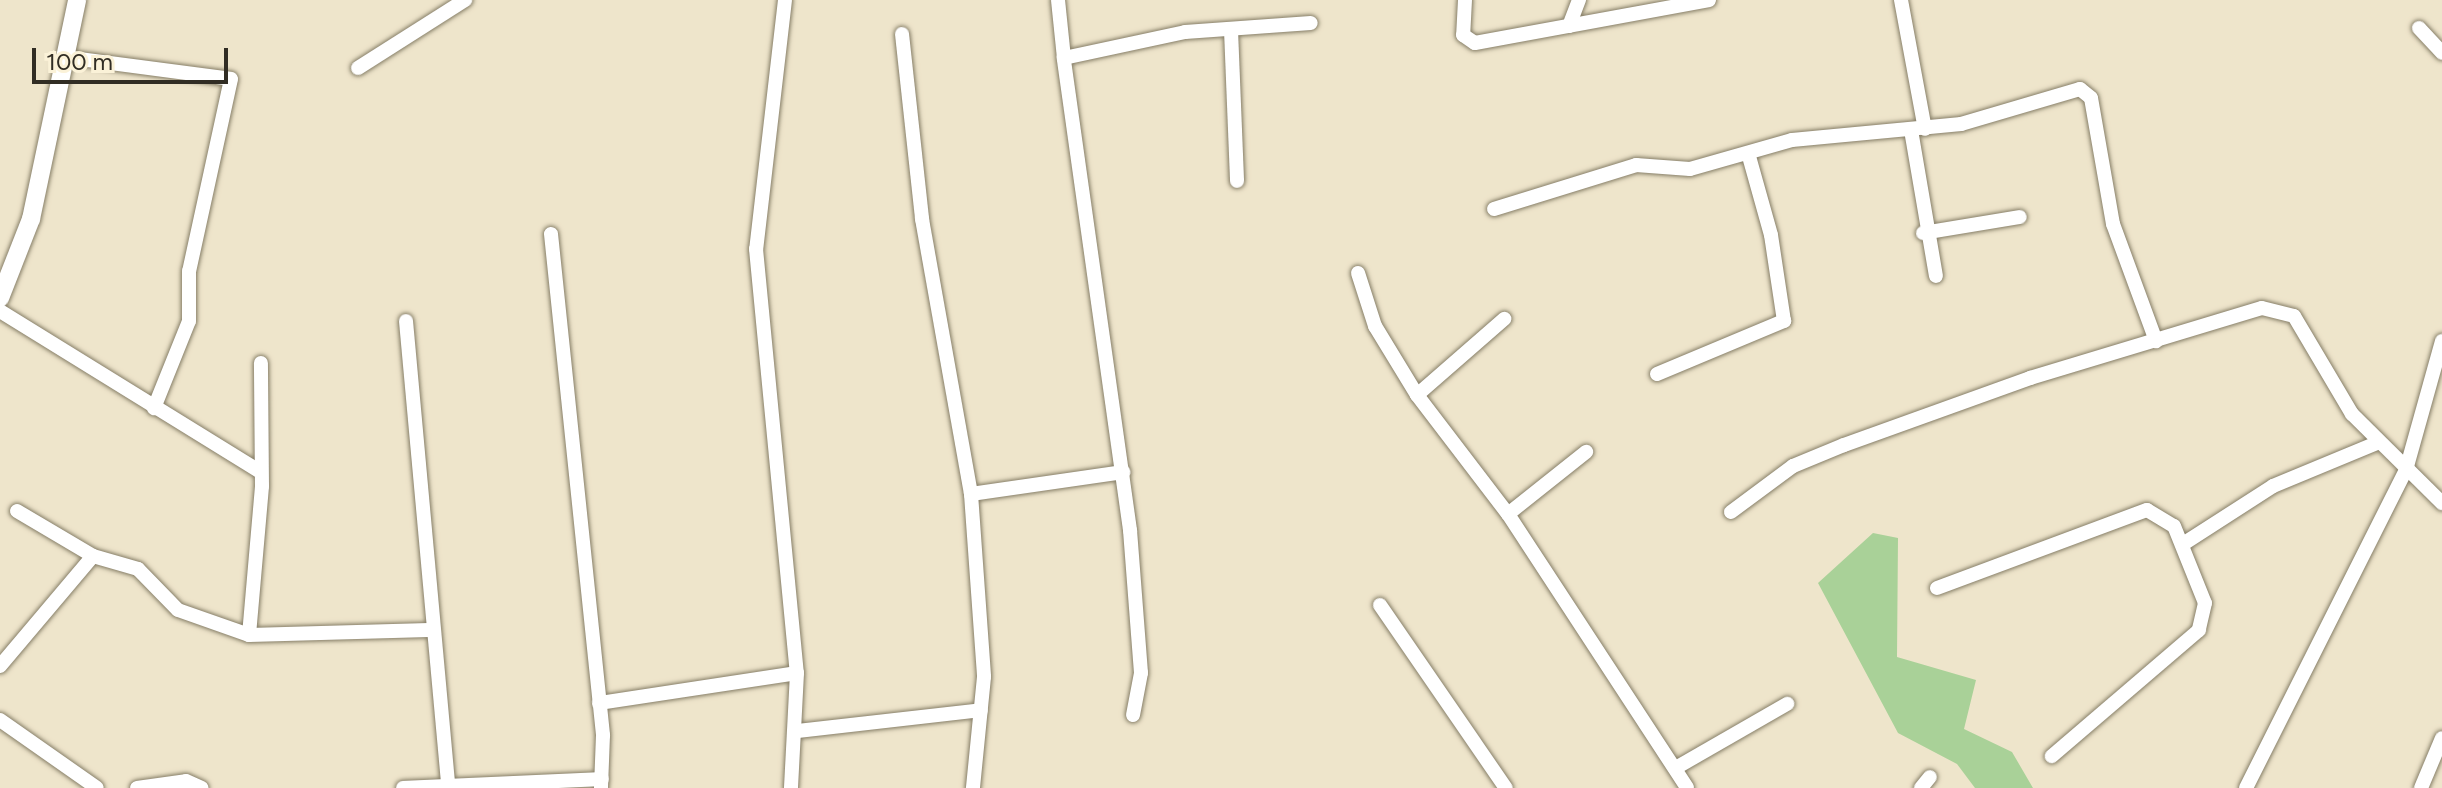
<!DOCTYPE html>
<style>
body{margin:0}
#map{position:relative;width:2442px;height:788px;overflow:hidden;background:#eee5cb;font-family:Figtree,sans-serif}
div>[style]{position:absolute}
.green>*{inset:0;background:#a9d198}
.roads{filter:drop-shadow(0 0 2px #867e67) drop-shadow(0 0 2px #867e67)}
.minor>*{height:14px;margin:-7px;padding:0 7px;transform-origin:7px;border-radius:7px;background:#fff}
.secondary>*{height:18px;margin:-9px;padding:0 9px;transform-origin:9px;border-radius:9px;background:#fff}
span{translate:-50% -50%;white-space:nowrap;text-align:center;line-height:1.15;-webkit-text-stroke:6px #fbf2d8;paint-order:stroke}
.scale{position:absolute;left:32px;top:48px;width:196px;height:36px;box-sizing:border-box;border:4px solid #312d24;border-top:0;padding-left:10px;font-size:24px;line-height:28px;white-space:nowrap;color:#312d24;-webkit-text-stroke:6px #fbf2d8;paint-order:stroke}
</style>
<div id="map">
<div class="green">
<i style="clip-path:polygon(1873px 533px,1898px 538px,1897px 657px,1976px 680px,1964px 729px,2012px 752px,2033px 788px,1975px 788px,1957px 764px,1898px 733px,1818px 583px)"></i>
</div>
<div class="roads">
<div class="minor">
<i style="left:785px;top:0;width:251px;rotate:96.6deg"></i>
<i style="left:756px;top:249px;width:426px;rotate:84.5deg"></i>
<i style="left:797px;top:673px;width:115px;rotate:93deg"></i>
<i style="left:1058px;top:0;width:58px;rotate:84.1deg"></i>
<i style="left:1465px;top:0;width:35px;rotate:93deg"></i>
<i style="left:1463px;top:35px;width:14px;rotate:34deg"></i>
<i style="left:1475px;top:43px;width:238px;rotate:-10.4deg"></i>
<i style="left:1901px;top:0;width:131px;rotate:79.5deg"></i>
<i style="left:1569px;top:26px;width:28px;rotate:-69deg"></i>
<i style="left:2419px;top:28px;width:34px;rotate:47deg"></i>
<i style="left:1231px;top:30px;width:151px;rotate:87.7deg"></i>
<i style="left:902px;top:34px;width:186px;rotate:83.8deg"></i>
<i style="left:922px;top:219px;width:279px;rotate:79.9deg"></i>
<i style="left:971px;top:494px;width:183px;rotate:85.9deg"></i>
<i style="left:984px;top:677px;width:112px;rotate:95.7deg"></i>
<i style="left:65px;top:57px;width:167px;rotate:7.5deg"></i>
<i style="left:231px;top:79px;width:197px;rotate:102.3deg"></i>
<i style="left:189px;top:271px;width:50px;rotate:90deg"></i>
<i style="left:189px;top:321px;width:94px;rotate:111.9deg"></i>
<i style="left:358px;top:68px;width:127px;rotate:-32.4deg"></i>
<i style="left:1911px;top:130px;width:148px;rotate:80.3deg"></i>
<i style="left:1494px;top:209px;width:149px;rotate:-17.2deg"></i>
<i style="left:1636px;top:165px;width:54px;rotate:4.2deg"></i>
<i style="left:1690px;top:169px;width:106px;rotate:-15.9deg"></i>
<i style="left:1792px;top:140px;width:170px;rotate:-5.4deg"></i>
<i style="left:1961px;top:124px;width:124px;rotate:-16.4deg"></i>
<i style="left:2080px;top:89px;width:14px;rotate:39deg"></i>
<i style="left:2091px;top:98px;width:128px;rotate:80.1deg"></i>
<i style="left:2113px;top:224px;width:125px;rotate:69.8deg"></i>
<i style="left:1923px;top:233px;width:98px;rotate:-9.4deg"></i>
<i style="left:551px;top:234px;width:504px;rotate:84.07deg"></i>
<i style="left:603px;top:735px;width:53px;rotate:92.2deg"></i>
<i style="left:1358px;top:273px;width:56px;rotate:72.2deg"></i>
<i style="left:1375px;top:326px;width:81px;rotate:58.7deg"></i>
<i style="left:1417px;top:395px;width:150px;rotate:52.6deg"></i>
<i style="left:1508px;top:514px;width:327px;rotate:56.8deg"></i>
<i style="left:0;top:311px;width:304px;rotate:31.7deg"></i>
<i style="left:406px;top:321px;width:465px;rotate:84.8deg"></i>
<i style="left:1657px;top:374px;width:138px;rotate:-22.7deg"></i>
<i style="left:1784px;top:321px;width:87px;rotate:-98.6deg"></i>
<i style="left:1771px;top:235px;width:82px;rotate:-105.6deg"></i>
<i style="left:1417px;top:395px;width:116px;rotate:-41.1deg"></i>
<i style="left:971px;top:494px;width:154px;rotate:-8.2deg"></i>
<i style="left:17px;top:511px;width:88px;rotate:30.6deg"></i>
<i style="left:93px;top:556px;width:47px;rotate:16.1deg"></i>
<i style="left:138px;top:569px;width:57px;rotate:45.7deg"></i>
<i style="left:178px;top:610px;width:75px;rotate:19.4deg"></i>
<i style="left:249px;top:635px;width:180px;rotate:-1.6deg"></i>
<i style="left:1731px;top:512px;width:77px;rotate:-36.6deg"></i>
<i style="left:1793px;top:466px;width:55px;rotate:-22.4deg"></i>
<i style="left:1844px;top:445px;width:198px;rotate:-19.8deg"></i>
<i style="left:2030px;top:378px;width:242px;rotate:-16.8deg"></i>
<i style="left:2262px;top:308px;width:33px;rotate:14deg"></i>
<i style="left:2294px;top:316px;width:114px;rotate:59.4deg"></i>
<i style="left:2352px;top:414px;width:127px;rotate:44.7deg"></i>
<i style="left:1508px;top:514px;width:100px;rotate:-38.5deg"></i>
<i style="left:2183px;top:544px;width:107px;rotate:-32.8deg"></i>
<i style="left:2273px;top:486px;width:115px;rotate:-22.5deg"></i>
<i style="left:1937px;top:588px;width:224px;rotate:-20.4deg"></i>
<i style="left:2147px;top:510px;width:31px;rotate:31deg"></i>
<i style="left:2174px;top:526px;width:83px;rotate:68.1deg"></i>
<i style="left:2205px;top:603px;width:28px;rotate:103deg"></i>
<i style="left:2199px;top:630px;width:194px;rotate:139.4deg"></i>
<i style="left:1380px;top:605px;width:222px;rotate:55.5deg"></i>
<i style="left:249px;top:635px;width:150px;rotate:-85deg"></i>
<i style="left:262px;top:486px;width:123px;rotate:-90.5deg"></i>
<i style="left:0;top:666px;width:144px;rotate:-49.8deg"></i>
<i style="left:599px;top:703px;width:200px;rotate:-8.6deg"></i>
<i style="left:1133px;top:715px;width:43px;rotate:-79.2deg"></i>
<i style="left:1141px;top:673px;width:143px;rotate:-94.4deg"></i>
<i style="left:1130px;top:530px;width:477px;rotate:-98deg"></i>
<i style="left:1064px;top:58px;width:124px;rotate:-12.1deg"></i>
<i style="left:1185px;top:32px;width:126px;rotate:-4.1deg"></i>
<i style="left:0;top:720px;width:118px;rotate:35deg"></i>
<i style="left:798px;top:731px;width:184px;rotate:-6.5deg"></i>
<i style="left:1679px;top:766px;width:125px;rotate:-29.9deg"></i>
<i style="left:137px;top:788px;width:49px;rotate:-8.1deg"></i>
<i style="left:186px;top:781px;width:17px;rotate:24deg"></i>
<i style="left:403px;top:788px;width:199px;rotate:-2.6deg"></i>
<i style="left:1921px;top:788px;width:14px;rotate:-51deg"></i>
<i style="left:2246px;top:788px;width:356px;rotate:-63.3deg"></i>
<i style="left:2406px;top:470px;width:134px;rotate:-74.4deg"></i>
<i style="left:2421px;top:788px;width:54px;rotate:-67.2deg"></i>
</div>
<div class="secondary">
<i style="left:0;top:298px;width:85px;rotate:-68.6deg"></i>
<i style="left:31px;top:219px;width:224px;rotate:-78.1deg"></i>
</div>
</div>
<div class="scale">100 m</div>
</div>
